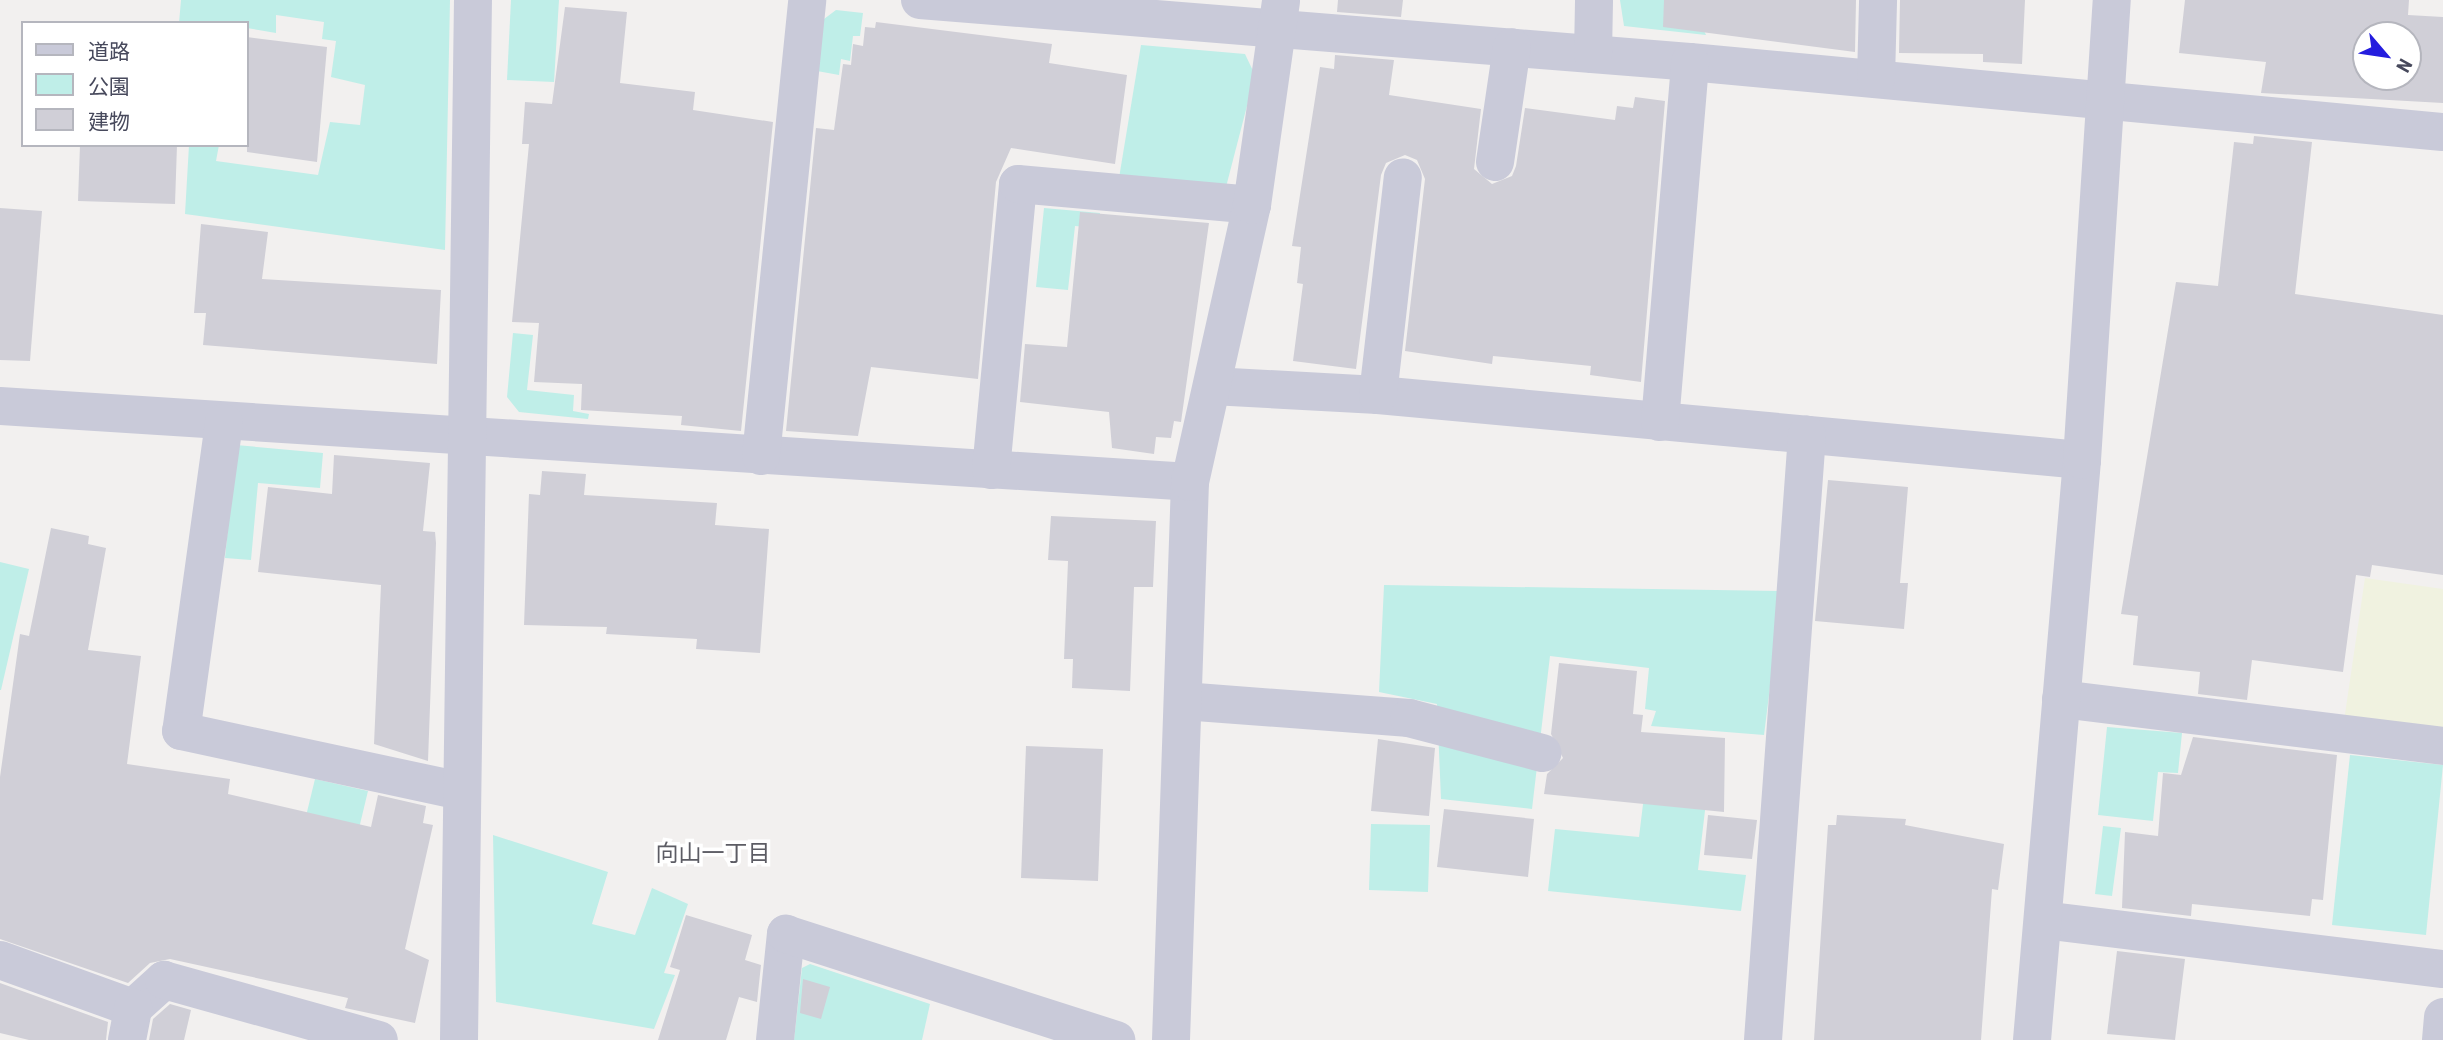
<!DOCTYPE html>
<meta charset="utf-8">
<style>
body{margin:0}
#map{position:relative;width:2443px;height:1040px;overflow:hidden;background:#f2f0ef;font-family:"Roboto Condensed","Noto Sans JP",sans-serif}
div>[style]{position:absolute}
.green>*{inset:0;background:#bfeee8}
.sand>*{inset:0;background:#f0f2e0}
.building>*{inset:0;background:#d0cfd7}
.minor>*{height:38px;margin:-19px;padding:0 19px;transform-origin:19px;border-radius:19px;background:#c9cad9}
span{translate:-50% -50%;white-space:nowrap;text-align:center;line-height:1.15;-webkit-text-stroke:7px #fff;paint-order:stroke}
.neighbourhood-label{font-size:23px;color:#5c5c64}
.legend{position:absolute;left:21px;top:21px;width:228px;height:126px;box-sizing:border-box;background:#fff;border:2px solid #b5b6be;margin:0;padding:9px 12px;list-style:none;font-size:21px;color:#47495c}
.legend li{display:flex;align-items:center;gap:14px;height:35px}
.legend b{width:35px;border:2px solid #b5b6be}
.north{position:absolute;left:2352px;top:21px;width:70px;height:70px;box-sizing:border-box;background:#fff;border:2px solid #b5b6be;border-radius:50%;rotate:119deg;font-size:19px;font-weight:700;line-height:28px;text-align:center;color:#47495c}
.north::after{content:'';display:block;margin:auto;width:24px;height:32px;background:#241dde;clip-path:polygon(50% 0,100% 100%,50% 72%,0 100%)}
</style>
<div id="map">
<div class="green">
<i style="clip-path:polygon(181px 0,450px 0,445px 250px,185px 214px,189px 145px,219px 145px,216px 161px,318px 175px,330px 122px,360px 125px,365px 85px,331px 77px,336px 41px,322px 39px,324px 22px,276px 15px,276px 33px,247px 28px,247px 23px,179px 23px)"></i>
<i style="clip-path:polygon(511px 0,559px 0,554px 82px,507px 80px)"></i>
<i style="clip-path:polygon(1620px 0,1690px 0,1706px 35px,1624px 26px)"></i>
<i style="clip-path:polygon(836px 10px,863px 13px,860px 36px,853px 36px,850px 61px,841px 59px,839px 75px,817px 71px,824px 19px)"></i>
<i style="clip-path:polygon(1141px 45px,1245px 54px,1255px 75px,1226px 187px,1119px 178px)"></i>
<i style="clip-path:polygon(1044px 208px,1100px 213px,1098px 228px,1075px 226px,1068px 290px,1036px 287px)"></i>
<i style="clip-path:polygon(513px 333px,533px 335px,527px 390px,574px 395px,573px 411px,589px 414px,588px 419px,519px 412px,507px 397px)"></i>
<i style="clip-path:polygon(236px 445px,323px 453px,320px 488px,258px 483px,251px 560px,225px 558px)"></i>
<i style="clip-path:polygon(0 562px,29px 569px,1px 690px,0 690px)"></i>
<i style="clip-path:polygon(1384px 585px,1782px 591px,1764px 735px,1651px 726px,1656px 711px,1645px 709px,1649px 668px,1550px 656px,1532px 809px,1441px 799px,1437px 704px,1379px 692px)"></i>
<i style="clip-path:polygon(2107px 727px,2182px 733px,2178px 773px,2158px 772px,2153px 821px,2098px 815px)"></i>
<i style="clip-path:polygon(2350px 755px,2443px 765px,2426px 935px,2332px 925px)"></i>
<i style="clip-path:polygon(315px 779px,368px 791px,342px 899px,289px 886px)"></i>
<i style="clip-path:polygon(1644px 796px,1706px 802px,1698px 870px,1746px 875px,1741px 911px,1548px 891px,1555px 829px,1639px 837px)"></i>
<i style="clip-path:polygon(1371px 824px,1430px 825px,1428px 892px,1369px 890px)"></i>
<i style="clip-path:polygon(2103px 826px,2121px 828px,2112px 896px,2095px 894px)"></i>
<i style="clip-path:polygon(493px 835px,608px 872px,592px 924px,635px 935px,652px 888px,688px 904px,664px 973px,675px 975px,654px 1029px,496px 1002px)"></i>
<i style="clip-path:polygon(810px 964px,930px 1004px,922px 1040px,794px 1040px,802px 968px)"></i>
</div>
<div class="sand">
<i style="clip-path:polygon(2365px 578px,2443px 589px,2443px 731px,2344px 721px)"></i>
</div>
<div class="building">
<i style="clip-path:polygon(1338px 0,1403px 0,1401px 17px,1337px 12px)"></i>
<i style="clip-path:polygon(1664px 0,1856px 0,1855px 52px,1663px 27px)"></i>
<i style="clip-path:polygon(1900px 0,2025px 0,2022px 64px,1983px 62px,1983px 54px,1899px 53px)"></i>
<i style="clip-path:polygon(evenodd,2185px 0,2409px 0,2408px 15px,2443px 17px,2443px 103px,2261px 93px,2266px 62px,2179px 53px,2185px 0,2366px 35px,2408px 35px,2408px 77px,2366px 77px,2366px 35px)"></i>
<i style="clip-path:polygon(565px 7px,627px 12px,620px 83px,695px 92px,693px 110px,773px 122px,741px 431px,681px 425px,682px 416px,581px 410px,582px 384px,534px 382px,539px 323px,512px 322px,529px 144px,522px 144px,525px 102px,552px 104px)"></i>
<i style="clip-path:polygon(876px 22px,1052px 44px,1049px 63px,1127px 75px,1115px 164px,1011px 148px,996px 182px,978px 379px,871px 367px,858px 436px,786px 431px,816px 128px,834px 130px,843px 64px,851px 65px,853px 44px,863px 46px,865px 27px,875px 28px)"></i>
<i style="clip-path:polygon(247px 37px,327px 47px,317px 162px,247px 152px)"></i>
<i style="clip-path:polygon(1335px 55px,1394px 60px,1389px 95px,1481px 109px,1474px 169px,1492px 184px,1512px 176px,1516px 166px,1525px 108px,1615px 120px,1617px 106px,1633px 108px,1635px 97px,1665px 101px,1641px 382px,1590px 375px,1591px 366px,1493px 356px,1492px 364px,1405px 351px,1425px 179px,1417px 160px,1405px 155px,1386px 163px,1381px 175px,1356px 369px,1293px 361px,1303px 284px,1297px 283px,1301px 247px,1292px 246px,1320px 67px,1334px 69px)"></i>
<i style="clip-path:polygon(2254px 136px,2312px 142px,2295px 294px,2443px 315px,2443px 575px,2372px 565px,2370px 577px,2356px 575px,2343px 672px,2252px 660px,2247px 700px,2198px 694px,2200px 672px,2133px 665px,2138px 616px,2121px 614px,2176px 282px,2218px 286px,2234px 142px,2253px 144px)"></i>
<i style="clip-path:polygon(80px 145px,177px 145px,175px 204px,78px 201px)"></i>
<i style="clip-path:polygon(0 208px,42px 211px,30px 361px,0 360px)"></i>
<i style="clip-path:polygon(1080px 212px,1209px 223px,1181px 422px,1174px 421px,1171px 438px,1156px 437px,1154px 454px,1112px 448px,1109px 412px,1020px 402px,1025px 344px,1067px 347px)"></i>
<i style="clip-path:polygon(201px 224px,268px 232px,262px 279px,441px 290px,437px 364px,203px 345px,206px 313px,194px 313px)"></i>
<i style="clip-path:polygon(334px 455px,430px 463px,423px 531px,435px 532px,436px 543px,428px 761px,374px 744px,381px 585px,258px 572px,268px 487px,332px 494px)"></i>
<i style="clip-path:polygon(542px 471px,586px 474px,584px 495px,717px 503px,715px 525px,769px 529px,760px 653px,696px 649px,697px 639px,606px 634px,607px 627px,524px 625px,529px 494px,540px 495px)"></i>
<i style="clip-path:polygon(1828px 480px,1908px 487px,1900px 583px,1908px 583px,1904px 629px,1815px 621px)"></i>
<i style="clip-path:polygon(1051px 516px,1156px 521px,1153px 587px,1134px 587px,1130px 691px,1072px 688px,1073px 659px,1064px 659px,1068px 561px,1048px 560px)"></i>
<i style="clip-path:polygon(51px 528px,89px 536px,88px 544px,106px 548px,88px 650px,141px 656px,127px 764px,230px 779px,228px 794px,371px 827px,378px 795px,426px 806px,423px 823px,433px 825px,405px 949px,429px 960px,415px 1023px,345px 1008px,348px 998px,170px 959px,150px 963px,128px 983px,0 939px,0 777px,20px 634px,29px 636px)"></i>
<i style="clip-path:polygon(1559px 663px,1637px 671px,1633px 714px,1643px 715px,1641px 732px,1725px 738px,1724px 812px,1544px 794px,1547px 774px,1563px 758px,1551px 734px)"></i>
<i style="clip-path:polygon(2193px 737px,2337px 755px,2323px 900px,2312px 899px,2310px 916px,2192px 904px,2191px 916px,2122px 908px,2125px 832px,2158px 836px,2163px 773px,2181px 775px)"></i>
<i style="clip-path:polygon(1378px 739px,1435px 748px,1429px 816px,1371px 811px)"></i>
<i style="clip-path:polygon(1026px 746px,1103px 749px,1098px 881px,1021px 878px)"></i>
<i style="clip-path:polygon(1444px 809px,1534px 819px,1528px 877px,1437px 867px)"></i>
<i style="clip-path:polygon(1708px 815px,1757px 820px,1752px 859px,1704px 855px)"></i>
<i style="clip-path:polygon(1837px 815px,1906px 819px,1905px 825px,2004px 844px,1998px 890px,1992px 889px,1981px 1040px,1814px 1040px,1828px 825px,1836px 825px)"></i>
<i style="clip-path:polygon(686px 915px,752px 935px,745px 960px,761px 965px,757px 1002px,739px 997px,726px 1040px,658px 1040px,680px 970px,670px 967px)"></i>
<i style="clip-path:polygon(2117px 951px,2185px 959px,2175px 1040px,2107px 1034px)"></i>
<i style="clip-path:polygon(803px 979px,830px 987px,821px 1019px,800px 1013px)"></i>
<i style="clip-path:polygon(0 983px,108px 1022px,106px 1040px,29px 1040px,0 1033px)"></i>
<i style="clip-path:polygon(170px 1004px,191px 1010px,184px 1040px,149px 1040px,153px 1019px)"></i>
</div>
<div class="minor">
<i style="left:920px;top:0;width:772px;rotate:4.6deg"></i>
<i style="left:1690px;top:62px;width:756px;rotate:5.31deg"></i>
<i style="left:1593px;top:54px;width:54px;rotate:-88.9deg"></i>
<i style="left:1876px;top:79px;width:79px;rotate:-88.5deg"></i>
<i style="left:1495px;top:162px;width:116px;rotate:-81.6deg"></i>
<i style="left:1212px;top:386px;width:166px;rotate:3.1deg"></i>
<i style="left:1378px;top:395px;width:707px;rotate:5.28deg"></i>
<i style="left:1378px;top:395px;width:219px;rotate:-83.5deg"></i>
<i style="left:0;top:406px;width:1192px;rotate:3.65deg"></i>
<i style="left:1660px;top:422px;width:361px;rotate:-85.2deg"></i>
<i style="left:224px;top:423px;width:311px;rotate:97.9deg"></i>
<i style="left:181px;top:731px;width:287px;rotate:12.1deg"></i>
<i style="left:761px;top:456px;width:458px;rotate:-84.2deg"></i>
<i style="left:991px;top:470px;width:287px;rotate:-84.6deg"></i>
<i style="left:1018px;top:184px;width:235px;rotate:5.1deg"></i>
<i style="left:2061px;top:699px;width:385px;rotate:7deg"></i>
<i style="left:1183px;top:701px;width:227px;rotate:4.3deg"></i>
<i style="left:1409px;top:718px;width:138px;rotate:14.7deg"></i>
<i style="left:2043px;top:920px;width:403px;rotate:7deg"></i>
<i style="left:0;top:960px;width:141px;rotate:19.8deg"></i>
<i style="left:133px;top:1008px;width:42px;rotate:-42.1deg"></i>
<i style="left:164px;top:980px;width:223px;rotate:15.6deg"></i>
<i style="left:127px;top:1040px;width:33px;rotate:-79deg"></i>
<i style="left:459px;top:1040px;width:1040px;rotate:-89.23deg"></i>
<i style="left:775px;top:1040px;width:107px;rotate:-84.1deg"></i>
<i style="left:786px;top:934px;width:347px;rotate:17.8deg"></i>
<i style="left:1171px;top:1040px;width:558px;rotate:-88.05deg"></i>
<i style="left:1190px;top:482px;width:284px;rotate:-77.4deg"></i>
<i style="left:1252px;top:205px;width:206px;rotate:-81.9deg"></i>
<i style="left:1763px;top:1040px;width:607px;rotate:-85.84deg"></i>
<i style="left:2032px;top:1040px;width:582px;rotate:-85.07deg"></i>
<i style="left:2082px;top:460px;width:461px;rotate:-86.3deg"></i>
<i style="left:2441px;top:1040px;width:23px;rotate:-85deg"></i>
</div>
<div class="neighbourhood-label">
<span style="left:713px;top:854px">向山一丁目</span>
</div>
<ul class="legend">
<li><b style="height:9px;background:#c9cad9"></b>道路</li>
<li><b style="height:19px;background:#bfeee8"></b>公園</li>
<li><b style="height:19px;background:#d0cfd7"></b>建物</li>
</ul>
<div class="north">N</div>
</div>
